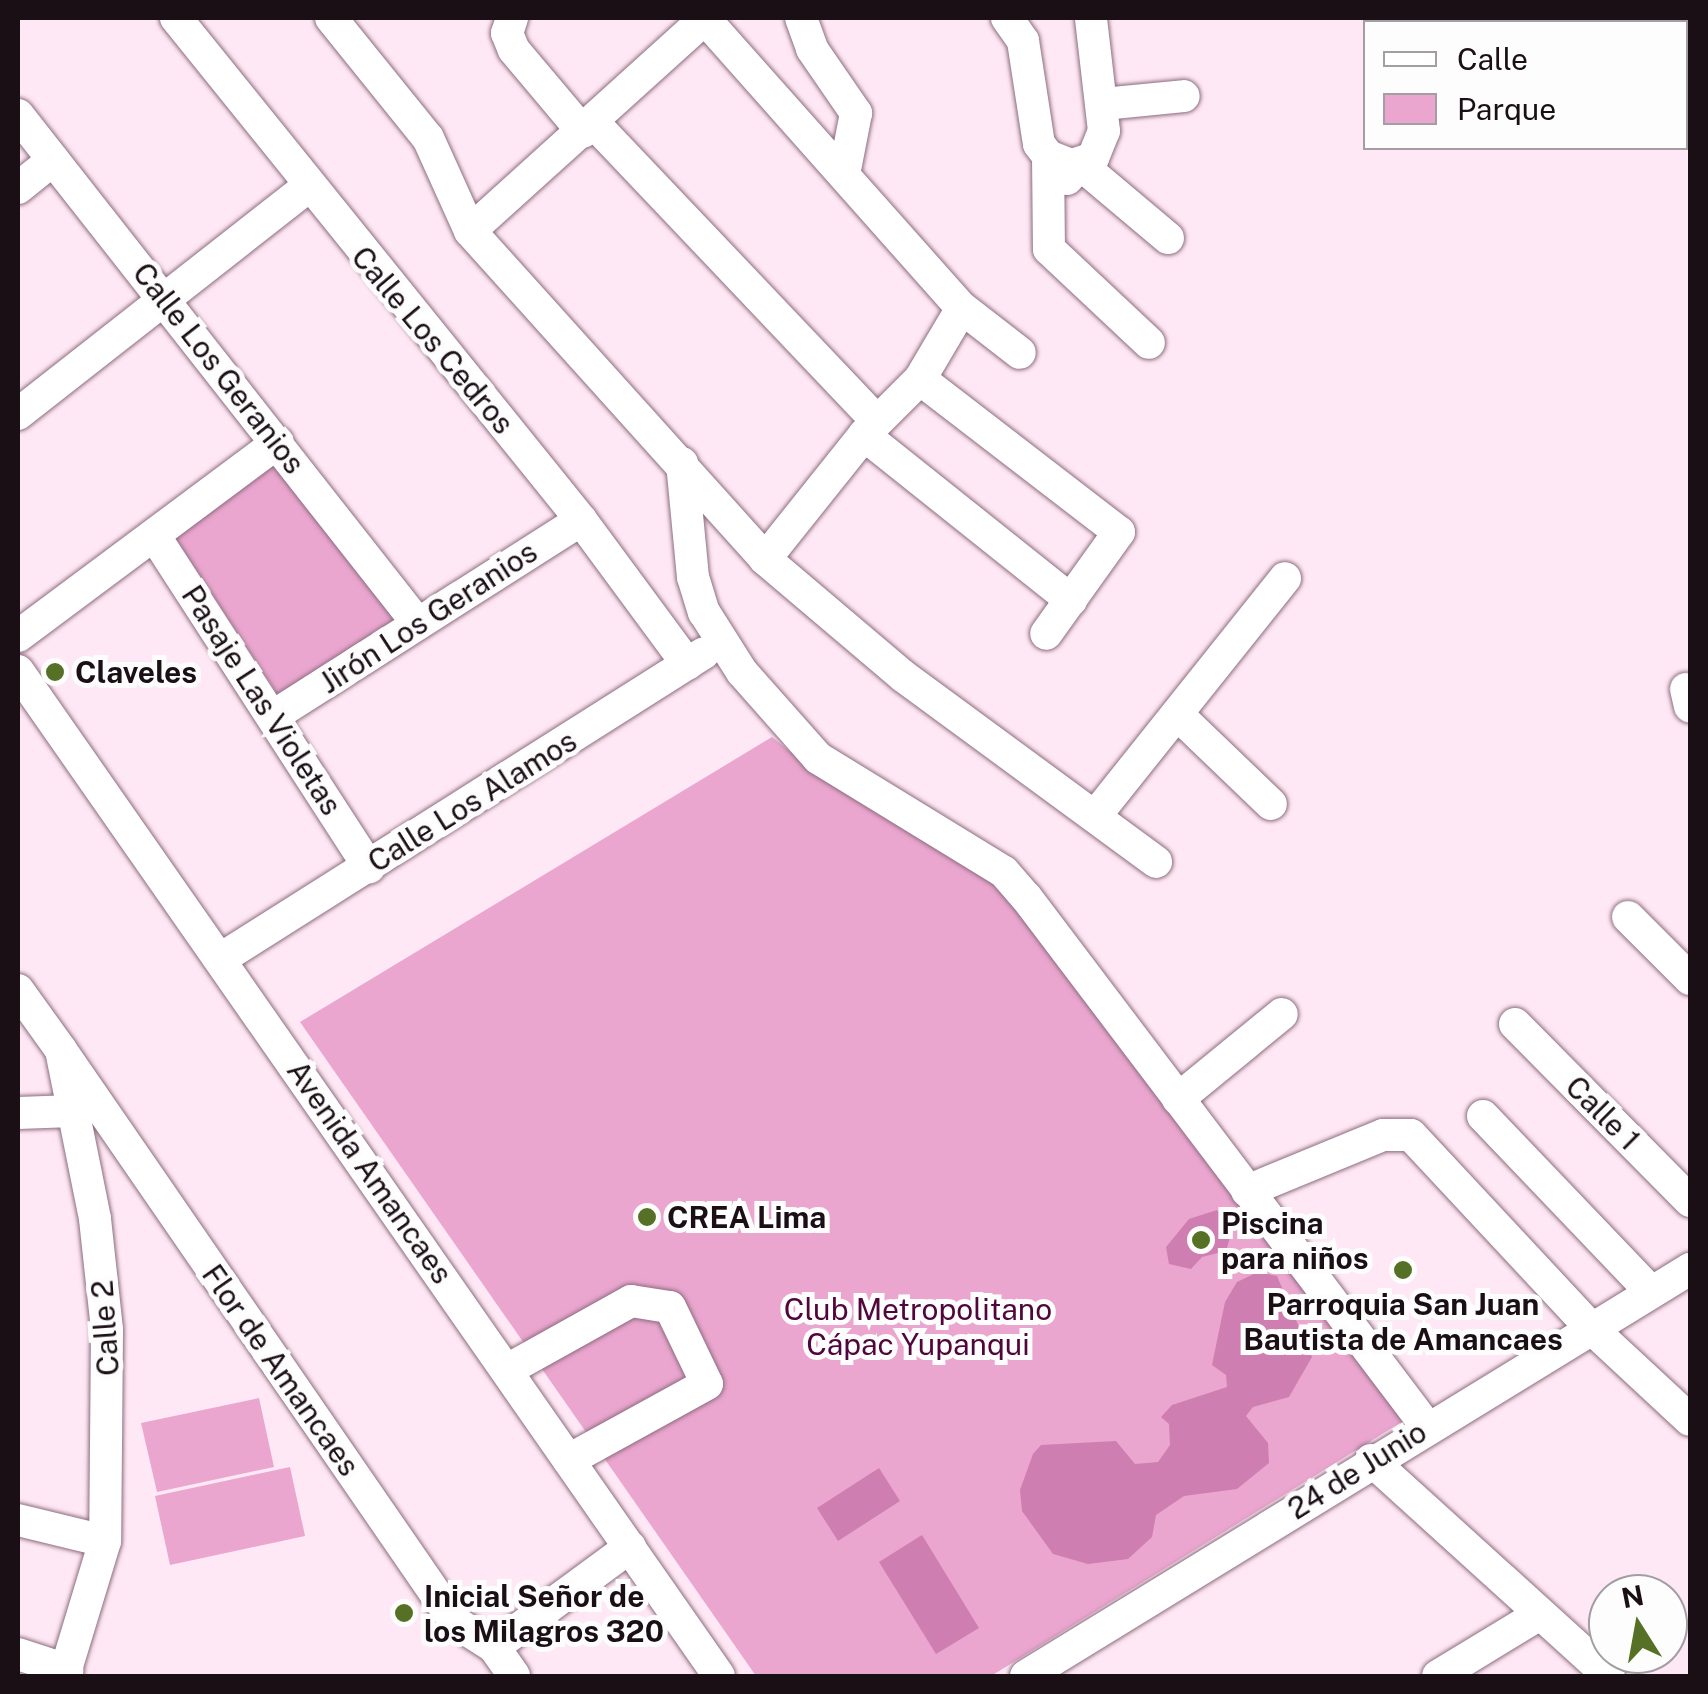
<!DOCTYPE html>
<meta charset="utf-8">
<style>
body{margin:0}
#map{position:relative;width:1708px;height:1694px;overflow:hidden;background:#ffe8f5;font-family:"Public Sans",sans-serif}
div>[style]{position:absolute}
.green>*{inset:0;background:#eaa6cf}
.water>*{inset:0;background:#ce7eb0}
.roads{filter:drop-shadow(0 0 2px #8d6c7f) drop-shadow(0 0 2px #8d6c7f)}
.minor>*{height:32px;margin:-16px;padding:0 16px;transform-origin:16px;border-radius:16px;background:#fff}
.dots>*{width:28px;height:28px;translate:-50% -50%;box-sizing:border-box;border:5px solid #fdfdfd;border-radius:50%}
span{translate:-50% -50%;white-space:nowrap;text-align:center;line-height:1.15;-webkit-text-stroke:10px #fdfdfd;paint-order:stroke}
.street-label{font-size:30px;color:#1b0f16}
.poi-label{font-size:30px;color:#1b0f16;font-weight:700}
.left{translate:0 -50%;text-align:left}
.park-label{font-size:30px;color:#50053b}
.frame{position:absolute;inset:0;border:20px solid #1b0f16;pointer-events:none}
.legend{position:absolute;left:1363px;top:20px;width:325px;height:130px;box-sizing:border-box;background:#fdfdfd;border:2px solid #a39ea1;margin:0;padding:12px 18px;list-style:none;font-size:30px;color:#1b0f16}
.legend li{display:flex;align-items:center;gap:20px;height:50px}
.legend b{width:50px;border:2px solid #a39ea1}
.north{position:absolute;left:1588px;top:1574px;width:100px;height:100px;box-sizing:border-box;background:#fdfdfd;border:2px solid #a39ea1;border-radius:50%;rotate:349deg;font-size:28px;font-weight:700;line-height:40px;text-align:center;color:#1b0f16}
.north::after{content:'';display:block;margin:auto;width:35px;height:45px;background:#567125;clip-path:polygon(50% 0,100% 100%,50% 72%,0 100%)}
</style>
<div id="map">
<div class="green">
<i style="clip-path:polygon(275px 460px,397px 618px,278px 695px,173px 534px)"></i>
<i style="clip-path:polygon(772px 737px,814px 771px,999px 886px,1408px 1418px,991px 1676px,756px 1676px,300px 1022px)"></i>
<i style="clip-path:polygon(259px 1398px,274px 1467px,157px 1492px,141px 1423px)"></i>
<i style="clip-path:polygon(290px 1467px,305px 1536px,170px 1565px,155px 1496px)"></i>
</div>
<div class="water">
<i style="clip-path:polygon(1217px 1210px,1233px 1228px,1226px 1251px,1202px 1257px,1191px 1269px,1169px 1264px,1166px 1247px,1189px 1219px)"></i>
<i style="clip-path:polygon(1258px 1272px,1277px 1276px,1312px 1357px,1289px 1397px,1253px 1407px,1246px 1416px,1268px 1443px,1269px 1463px,1237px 1489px,1184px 1496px,1156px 1515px,1152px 1537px,1128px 1559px,1088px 1564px,1053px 1554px,1022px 1511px,1020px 1490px,1033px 1454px,1041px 1445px,1116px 1441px,1135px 1464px,1158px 1462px,1170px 1445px,1169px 1424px,1161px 1417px,1172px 1405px,1227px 1387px,1226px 1375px,1212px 1365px,1225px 1302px,1237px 1282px)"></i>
<i style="clip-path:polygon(879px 1468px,900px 1501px,838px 1541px,817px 1508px)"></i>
<i style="clip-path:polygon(922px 1535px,979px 1628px,936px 1654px,879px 1562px)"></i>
</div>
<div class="roads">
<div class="minor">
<i style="left:176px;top:18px;width:645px;rotate:51.1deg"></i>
<i style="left:581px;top:520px;width:179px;rotate:53.6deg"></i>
<i style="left:331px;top:18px;width:154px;rotate:51.1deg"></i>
<i style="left:428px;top:138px;width:102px;rotate:65.7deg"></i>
<i style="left:470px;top:231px;width:441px;rotate:48deg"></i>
<i style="left:765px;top:559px;width:181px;rotate:40.3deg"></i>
<i style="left:903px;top:676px;width:314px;rotate:36.3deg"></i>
<i style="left:512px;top:18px;width:16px;rotate:108deg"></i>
<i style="left:507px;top:33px;width:18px;rotate:68deg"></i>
<i style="left:514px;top:50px;width:107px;rotate:49.9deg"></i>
<i style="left:801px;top:18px;width:33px;rotate:70deg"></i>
<i style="left:812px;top:49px;width:78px;rotate:55.5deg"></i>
<i style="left:856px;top:113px;width:63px;rotate:101deg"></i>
<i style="left:1007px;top:18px;width:28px;rotate:55deg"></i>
<i style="left:1023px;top:41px;width:104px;rotate:81.2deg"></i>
<i style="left:1039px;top:144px;width:15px;rotate:53deg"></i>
<i style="left:1048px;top:156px;width:26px;rotate:21deg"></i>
<i style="left:1072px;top:165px;width:22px;rotate:-18deg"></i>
<i style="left:1093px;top:158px;width:29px;rotate:-68deg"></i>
<i style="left:1104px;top:131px;width:114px;rotate:-96.6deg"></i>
<i style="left:1103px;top:104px;width:81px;rotate:-5.6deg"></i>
<i style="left:18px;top:115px;width:647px;rotate:51.84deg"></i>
<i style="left:594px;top:123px;width:411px;rotate:46.5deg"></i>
<i style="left:1048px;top:156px;width:93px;rotate:89.4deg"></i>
<i style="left:1049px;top:249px;width:137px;rotate:43.2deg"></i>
<i style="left:1067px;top:179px;width:20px;rotate:-49deg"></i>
<i style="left:1080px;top:164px;width:115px;rotate:40.1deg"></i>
<i style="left:18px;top:188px;width:45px;rotate:-38.7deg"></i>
<i style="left:470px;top:231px;width:316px;rotate:-42.1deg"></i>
<i style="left:705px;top:19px;width:387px;rotate:48.4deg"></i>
<i style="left:962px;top:308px;width:73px;rotate:37.8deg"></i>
<i style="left:920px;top:379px;width:251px;rotate:37.6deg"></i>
<i style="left:1119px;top:532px;width:125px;rotate:125.6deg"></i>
<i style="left:18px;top:414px;width:367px;rotate:-38.1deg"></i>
<i style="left:864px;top:435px;width:265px;rotate:38.6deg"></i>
<i style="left:682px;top:463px;width:115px;rotate:84.5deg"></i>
<i style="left:693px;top:577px;width:37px;rotate:73deg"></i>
<i style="left:704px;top:612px;width:71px;rotate:57.7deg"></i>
<i style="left:742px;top:672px;width:115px;rotate:48.5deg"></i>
<i style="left:818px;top:758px;width:218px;rotate:31.5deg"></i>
<i style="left:1004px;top:872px;width:33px;rotate:49deg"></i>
<i style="left:1026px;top:897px;width:665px;rotate:52.89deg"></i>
<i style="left:154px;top:535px;width:396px;rotate:57.1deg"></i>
<i style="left:765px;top:559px;width:159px;rotate:-51.4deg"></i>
<i style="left:864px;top:435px;width:79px;rotate:-45deg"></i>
<i style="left:920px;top:379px;width:82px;rotate:-59.4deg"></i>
<i style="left:18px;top:636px;width:324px;rotate:-36.7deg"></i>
<i style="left:18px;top:671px;width:1225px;rotate:55.1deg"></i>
<i style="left:1686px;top:689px;width:18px;rotate:77deg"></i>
<i style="left:1177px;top:714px;width:130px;rotate:43.8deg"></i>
<i style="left:275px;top:715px;width:363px;rotate:-32.5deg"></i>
<i style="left:1096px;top:815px;width:303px;rotate:-51.4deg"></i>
<i style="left:1628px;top:917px;width:88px;rotate:45deg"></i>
<i style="left:222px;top:958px;width:570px;rotate:-32.32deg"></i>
<i style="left:18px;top:990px;width:74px;rotate:54.4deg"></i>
<i style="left:61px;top:1050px;width:172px;rotate:78.6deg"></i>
<i style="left:95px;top:1219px;width:112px;rotate:83.8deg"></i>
<i style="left:107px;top:1330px;width:211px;rotate:90.5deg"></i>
<i style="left:105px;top:1541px;width:141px;rotate:106.9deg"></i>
<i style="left:1515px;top:1024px;width:249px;rotate:45.3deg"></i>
<i style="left:61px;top:1050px;width:695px;rotate:55.44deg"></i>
<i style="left:455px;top:1622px;width:46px;rotate:32.7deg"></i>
<i style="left:494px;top:1647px;width:35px;rotate:55deg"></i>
<i style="left:1178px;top:1099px;width:134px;rotate:-39.3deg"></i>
<i style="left:18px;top:1113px;width:55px;rotate:-2.1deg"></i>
<i style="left:1483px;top:1116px;width:243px;rotate:46.3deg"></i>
<i style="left:1247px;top:1191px;width:147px;rotate:-22.4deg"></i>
<i style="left:1383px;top:1135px;width:28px"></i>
<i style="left:1411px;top:1135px;width:264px;rotate:47deg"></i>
<i style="left:1591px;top:1328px;width:135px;rotate:42.9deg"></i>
<i style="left:507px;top:1370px;width:142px;rotate:-29.1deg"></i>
<i style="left:631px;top:1301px;width:39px;rotate:9deg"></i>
<i style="left:670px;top:1307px;width:85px;rotate:64.3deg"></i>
<i style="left:707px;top:1384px;width:158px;rotate:151.2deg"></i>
<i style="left:1371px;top:1460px;width:321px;rotate:42.2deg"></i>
<i style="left:18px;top:1520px;width:89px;rotate:13.6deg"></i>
<i style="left:494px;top:1647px;width:169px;rotate:-36.3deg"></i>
<i style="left:18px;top:1654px;width:52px;rotate:18.1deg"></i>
<i style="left:1026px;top:1676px;width:779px;rotate:-31.51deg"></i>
<i style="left:1438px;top:1676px;width:119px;rotate:-31.3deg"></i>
</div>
</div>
<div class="dots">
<i style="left:55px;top:672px;background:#567125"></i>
<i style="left:647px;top:1217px;background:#567125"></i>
<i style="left:1201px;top:1240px;background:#567125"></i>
<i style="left:1403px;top:1270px;background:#567125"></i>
<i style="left:404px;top:1613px;background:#567125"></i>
</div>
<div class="street-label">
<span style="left:433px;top:340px;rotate:50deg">Calle Los Cedros</span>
<span style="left:219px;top:368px;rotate:52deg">Calle Los Geranios</span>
<span style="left:428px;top:617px;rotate:-33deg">Jirón Los Geranios</span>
<span style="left:262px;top:700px;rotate:57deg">Pasaje Las Violetas</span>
<span style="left:472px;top:801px;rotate:-32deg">Calle Los Alamos</span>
<span style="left:1603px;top:1113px;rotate:45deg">Calle 1</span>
<span style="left:370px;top:1172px;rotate:55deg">Avenida Amancaes</span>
<span style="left:105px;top:1328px;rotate:-94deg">Calle 2</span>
<span style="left:281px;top:1370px;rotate:55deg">Flor de Amancaes</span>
<span style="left:1357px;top:1470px;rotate:-32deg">24 de Junio</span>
</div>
<div class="poi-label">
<span class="left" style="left:75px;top:672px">Claveles</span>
<span class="left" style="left:667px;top:1217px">CREA Lima</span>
<span class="left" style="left:1221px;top:1240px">Piscina<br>para niños</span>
<span style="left:1403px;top:1321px">Parroquia San Juan<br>Bautista de Amancaes</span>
<span class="left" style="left:424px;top:1613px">Inicial Señor de<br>los Milagros 320</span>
</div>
<div class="park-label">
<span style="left:918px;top:1326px">Club Metropolitano<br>Cápac Yupanqui</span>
</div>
<div class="frame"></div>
<ul class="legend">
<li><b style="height:12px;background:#fff"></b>Calle</li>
<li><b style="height:28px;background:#eaa6cf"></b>Parque</li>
</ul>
<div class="north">N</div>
</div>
